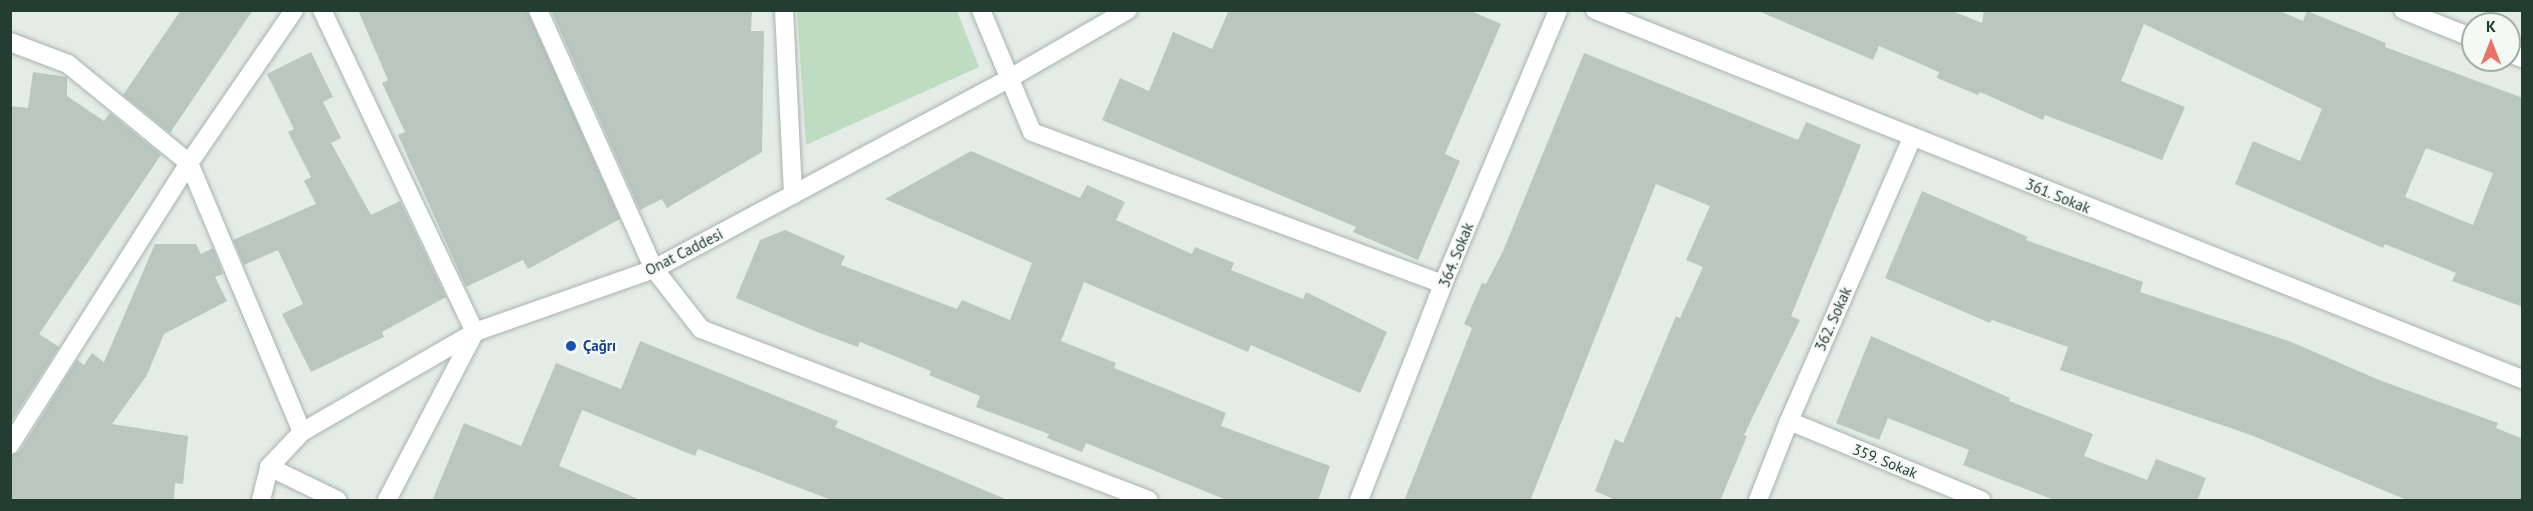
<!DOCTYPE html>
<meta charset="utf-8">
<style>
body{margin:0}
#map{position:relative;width:2533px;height:511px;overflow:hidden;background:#e4ece7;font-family:"PT Sans",sans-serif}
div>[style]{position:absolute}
.green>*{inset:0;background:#bedcc2}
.building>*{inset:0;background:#b9c7c0}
.roads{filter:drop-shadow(0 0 2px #a7b4ad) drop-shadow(0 0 2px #a7b4ad)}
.service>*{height:18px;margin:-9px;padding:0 9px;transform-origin:9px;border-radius:9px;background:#fff}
.minor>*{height:18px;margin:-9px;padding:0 9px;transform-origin:9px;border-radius:9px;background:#fff}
.secondary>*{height:18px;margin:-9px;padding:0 9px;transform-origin:9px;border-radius:9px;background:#fff}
.dots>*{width:16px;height:16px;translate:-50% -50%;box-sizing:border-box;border:3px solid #f4f9f6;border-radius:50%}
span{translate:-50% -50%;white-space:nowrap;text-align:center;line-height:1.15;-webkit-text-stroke:4.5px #f4f9f6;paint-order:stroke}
.street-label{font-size:15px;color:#243d33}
.transit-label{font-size:15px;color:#164399;font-weight:700}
.left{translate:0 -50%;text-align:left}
.frame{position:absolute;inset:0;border:12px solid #243d33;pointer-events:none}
.north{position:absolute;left:2461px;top:12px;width:60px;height:60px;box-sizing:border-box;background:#f4f9f6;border:2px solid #a1aea8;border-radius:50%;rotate:0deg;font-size:16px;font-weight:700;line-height:24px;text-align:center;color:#243d33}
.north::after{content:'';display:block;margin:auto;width:21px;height:27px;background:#ea7364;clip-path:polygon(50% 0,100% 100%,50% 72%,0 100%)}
</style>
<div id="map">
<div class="green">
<i style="clip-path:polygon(797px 11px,957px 11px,979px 67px,806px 145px)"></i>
</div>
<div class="building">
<i style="clip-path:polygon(181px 10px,253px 10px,170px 133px,123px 95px)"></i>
<i style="clip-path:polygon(358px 10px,527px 10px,620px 219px,528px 269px,523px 260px,466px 287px,398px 135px,405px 132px,382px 83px,388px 80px)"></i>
<i style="clip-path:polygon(551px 10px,752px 10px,751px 31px,764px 31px,762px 152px,667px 208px,662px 199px,640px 210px)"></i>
<i style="clip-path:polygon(1229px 10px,1469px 10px,1501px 24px,1445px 154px,1460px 161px,1418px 260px,1353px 232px,1356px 227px,1102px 120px,1120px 78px,1149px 91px,1173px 32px,1212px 49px)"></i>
<i style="clip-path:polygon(evenodd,1756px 10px,1950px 10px,1982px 23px,1984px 10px,2278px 10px,2303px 21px,2307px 11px,2386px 43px,2385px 47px,2523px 98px,2523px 307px,2452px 281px,2456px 273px,2385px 244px,2383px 248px,2235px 184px,2253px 141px,2300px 161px,2322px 109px,2144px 24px,2121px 81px,2185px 107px,2162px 160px,2045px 115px,2043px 120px,1980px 92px,1978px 95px,1937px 78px,1939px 72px,1879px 46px,1873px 60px,1756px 10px,2426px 148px,2493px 173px,2473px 225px,2405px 197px,2426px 148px)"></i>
<i style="clip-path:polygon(311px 52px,333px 97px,323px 102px,341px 138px,331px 143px,371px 215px,400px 201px,446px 297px,382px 332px,384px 337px,311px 372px,282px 314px,303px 304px,278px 250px,244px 265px,233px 240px,316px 204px,304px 181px,311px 177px,288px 132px,294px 129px,267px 74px)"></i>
<i style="clip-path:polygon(1584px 53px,1798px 140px,1806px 122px,1861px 145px,1791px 316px,1800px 320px,1744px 435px,1747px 436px,1720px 501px,1618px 501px,1595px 491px,1615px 439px,1623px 443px,1676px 316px,1680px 318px,1703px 267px,1686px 260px,1710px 206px,1656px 184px,1530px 501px,1404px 501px,1472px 328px,1464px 324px,1482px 283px,1486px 284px,1503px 251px)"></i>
<i style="clip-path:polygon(33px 72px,67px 77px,67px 96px,104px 121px,110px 113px,161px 155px,39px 334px,59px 347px,10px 423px,10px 106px,28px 108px)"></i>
<i style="clip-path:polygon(971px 151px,1080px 198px,1087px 185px,1125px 202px,1116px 220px,1192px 254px,1195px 247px,1234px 263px,1231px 270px,1303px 299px,1306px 292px,1387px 332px,1360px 393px,1251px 345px,1248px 352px,1084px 282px,1061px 341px,1116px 363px,1114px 368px,1226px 413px,1221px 426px,1330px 466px,1318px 501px,1229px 501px,1086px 443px,1082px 452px,1047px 438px,1049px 434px,976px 407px,980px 396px,929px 375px,931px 371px,860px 342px,858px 347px,817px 332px,736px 298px,760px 240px,785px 230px,845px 256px,841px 265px,957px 309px,962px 300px,1010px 320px,1032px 263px,885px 199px)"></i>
<i style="clip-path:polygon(1922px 191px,2028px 237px,2026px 240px,2143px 282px,2140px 292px,2289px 341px,2379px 380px,2498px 423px,2496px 428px,2523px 439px,2523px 501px,2409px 501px,2251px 435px,2060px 370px,2068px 347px,1992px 320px,1990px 323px,1885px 278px)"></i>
<i style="clip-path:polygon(155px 244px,196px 244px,201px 254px,213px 248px,223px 274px,215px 277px,227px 301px,164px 334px,147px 375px,112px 424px,188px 436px,183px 484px,175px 483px,174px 501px,10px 501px,10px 456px,20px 451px,77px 360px,84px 365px,92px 353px,104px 362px)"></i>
<i style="clip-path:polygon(1871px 336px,2010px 398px,2009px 401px,2093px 434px,2084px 456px,2147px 480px,2156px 459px,2206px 478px,2197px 501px,2057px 501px,1963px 465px,1969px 450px,1888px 418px,1879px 440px,1836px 423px)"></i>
<i style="clip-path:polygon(640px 341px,838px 421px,835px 427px,1010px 501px,834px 501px,698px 449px,695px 456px,582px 410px,559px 466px,643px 501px,432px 501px,464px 423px,521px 446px,556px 363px,621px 389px)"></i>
</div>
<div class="roads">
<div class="service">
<i style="left:387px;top:500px;width:190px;rotate:-62.4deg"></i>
</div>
<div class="minor">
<i style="left:322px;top:10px;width:357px;rotate:64.6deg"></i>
<i style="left:538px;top:10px;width:284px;rotate:65.9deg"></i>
<i style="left:654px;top:269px;width:76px;rotate:51.9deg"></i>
<i style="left:701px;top:329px;width:479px;rotate:20.9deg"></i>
<i style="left:784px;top:10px;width:185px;rotate:87.2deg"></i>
<i style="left:981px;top:10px;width:132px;rotate:67.3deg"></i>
<i style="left:1032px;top:132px;width:438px;rotate:20.3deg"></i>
<i style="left:1595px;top:10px;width:998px;rotate:21.71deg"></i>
<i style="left:2403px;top:10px;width:75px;rotate:21.8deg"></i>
<i style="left:10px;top:42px;width:62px;rotate:20.8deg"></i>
<i style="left:68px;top:64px;width:156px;rotate:39.3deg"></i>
<i style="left:189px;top:163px;width:292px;rotate:67.2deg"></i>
<i style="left:2509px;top:53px;width:14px;rotate:21deg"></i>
<i style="left:1789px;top:421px;width:208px;rotate:22.4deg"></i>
<i style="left:10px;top:445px;width:334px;rotate:-57.6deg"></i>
<i style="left:189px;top:163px;width:186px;rotate:-55.5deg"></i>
<i style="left:269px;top:467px;width:76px;rotate:25.9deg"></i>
<i style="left:1359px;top:500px;width:232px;rotate:-68.7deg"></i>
<i style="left:1443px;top:284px;width:297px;rotate:-67.2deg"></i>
<i style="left:1758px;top:500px;width:85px;rotate:-68.6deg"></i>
<i style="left:1789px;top:421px;width:309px;rotate:-66.5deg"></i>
</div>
<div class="secondary">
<i style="left:261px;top:500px;width:34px;rotate:-76deg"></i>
<i style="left:269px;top:467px;width:48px;rotate:-46.7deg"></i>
<i style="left:302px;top:432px;width:200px;rotate:-30deg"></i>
<i style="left:475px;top:332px;width:190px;rotate:-19.4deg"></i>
<i style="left:654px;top:269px;width:404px;rotate:-28.2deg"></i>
<i style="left:1010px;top:78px;width:136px;rotate:-30deg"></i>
</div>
</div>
<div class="dots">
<i style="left:571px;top:346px;background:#1a4fb4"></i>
</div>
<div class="street-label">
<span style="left:2058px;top:196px;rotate:22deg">361. Sokak</span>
<span style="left:684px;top:252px;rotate:-27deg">Onat Caddesi</span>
<span style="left:1456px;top:255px;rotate:-68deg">364. Sokak</span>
<span style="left:1833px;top:319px;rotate:-66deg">362. Sokak</span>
<span style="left:1885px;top:461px;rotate:22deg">359. Sokak</span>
</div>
<div class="transit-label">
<span class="left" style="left:583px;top:346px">Çağrı</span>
</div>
<div class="frame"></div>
<div class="north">K</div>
</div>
